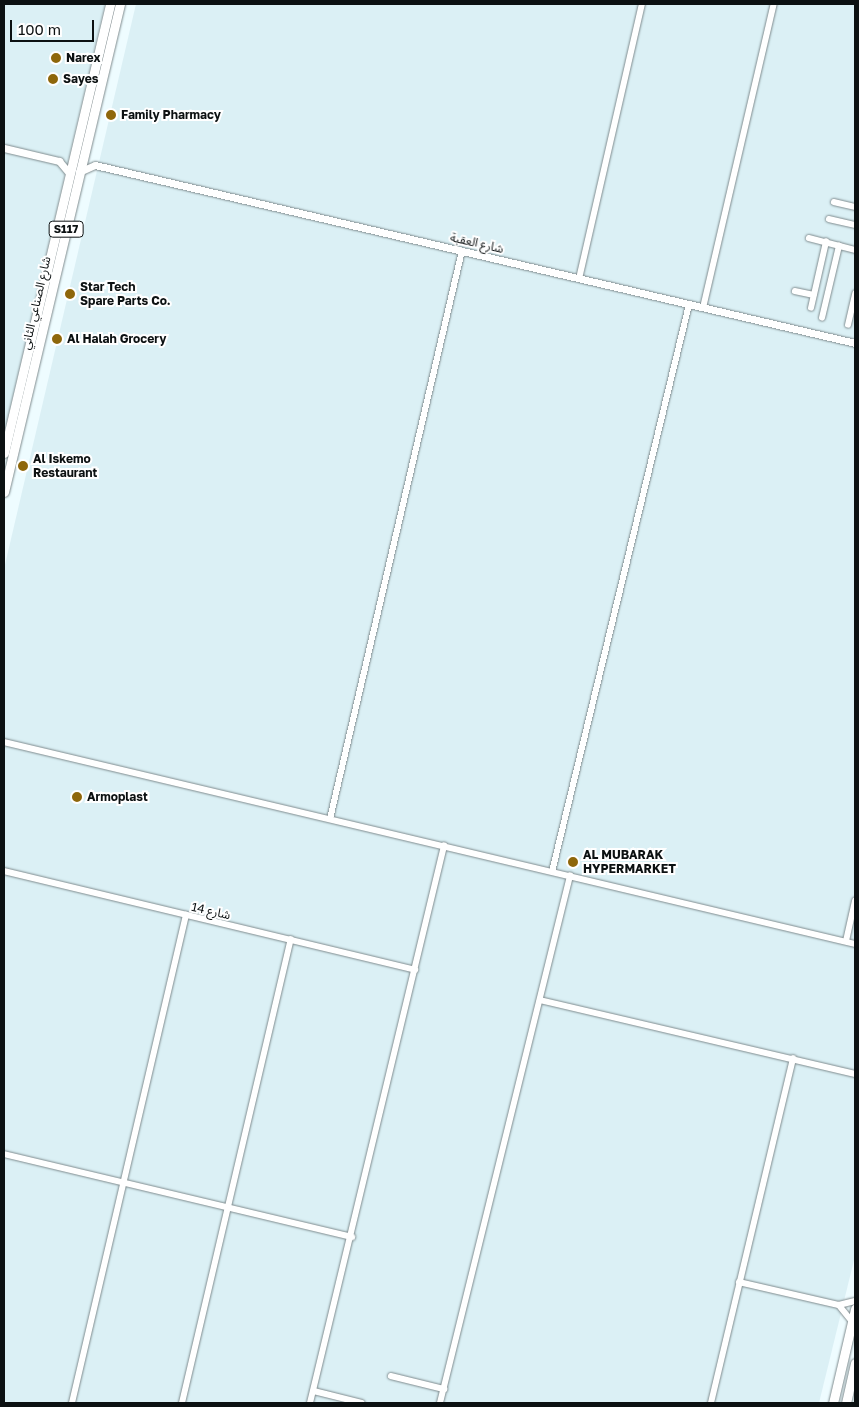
<!DOCTYPE html>
<meta charset="utf-8">
<style>
body{margin:0}
#map{position:relative;width:859px;height:1407px;overflow:hidden;background:#eefcff;font-family:"Golos Text","Noto Sans Arabic",sans-serif}
div>[style]{position:absolute}
.built>*{inset:0;background:#dbf0f5}
.roads{filter:drop-shadow(0 0 1px #7f8b8e) drop-shadow(0 0 1px #7f8b8e)}
.minor>*{height:5.5px;margin:-2.75px;padding:0 2.75px;transform-origin:2.75px;border-radius:2.75px;background:#fff}
.tertiary>*{height:7px;margin:-3.5px;padding:0 3.5px;transform-origin:3.5px;border-radius:3.5px;background:#fff}
.primary>*{height:9px;margin:-4.5px;padding:0 4.5px;transform-origin:4.5px;border-radius:4.5px;background:#fff}
.dots>*{width:14px;height:14px;translate:-50% -50%;box-sizing:border-box;border:2px solid #fff;border-radius:50%}
span{translate:-50% -50%;white-space:nowrap;text-align:center;line-height:1.15;-webkit-text-stroke:4px #fff;paint-order:stroke}
.shield-label span{padding:1px 4px;background:#fff;border:1px solid;border-radius:4px;-webkit-text-stroke-width:0}
.shield-label{font-size:11px;color:#0c1112;font-weight:700}
.poi-label{font-size:12px;color:#0c1112;font-weight:700}
.left{translate:0 -50%;text-align:left}
.street-label{font-size:12px;color:#0c1112}
.frame{position:absolute;inset:0;border:5px solid #0c1112;pointer-events:none}
.scale{position:absolute;left:10px;top:20px;width:84px;height:22px;box-sizing:border-box;border:2px solid #0c1112;border-top:0;padding-left:6px;font-size:15px;line-height:18px;white-space:nowrap;color:#0c1112;-webkit-text-stroke:4px #fff;paint-order:stroke}
</style>
<div id="map">
<div class="built">
<i style="clip-path:polygon(4px 4px,105px 4px,4px 434px)"></i>
<i style="clip-path:polygon(136px 4px,855px 4px,855px 1256px,819px 1403px,4px 1403px,4px 569px)"></i>
</div>
<div class="roads">
<div class="minor">
<i style="left:834px;top:202px;width:22px;rotate:13deg"></i>
<i style="left:829px;top:219px;width:27px;rotate:13deg"></i>
<i style="left:809px;top:238px;width:48px;rotate:14.6deg"></i>
<i style="left:579px;top:279px;width:282px;rotate:-77.1deg"></i>
<i style="left:795px;top:291px;width:19px;rotate:12deg"></i>
<i style="left:703px;top:308px;width:312px;rotate:-76.9deg"></i>
<i style="left:811px;top:308px;width:68px;rotate:-77.2deg"></i>
<i style="left:822px;top:318px;width:74px;rotate:-76.7deg"></i>
<i style="left:848px;top:325px;width:32px;rotate:-77deg"></i>
<i style="left:4px;top:742px;width:875px;rotate:13.35deg"></i>
<i style="left:330px;top:819px;width:583px;rotate:-76.92deg"></i>
<i style="left:4px;top:871px;width:423px;rotate:13.5deg"></i>
<i style="left:552px;top:872px;width:583px;rotate:-76.42deg"></i>
<i style="left:846px;top:941px;width:41px;rotate:-77.3deg"></i>
<i style="left:540px;top:1000px;width:324px;rotate:13.2deg"></i>
<i style="left:4px;top:1154px;width:358px;rotate:13.4deg"></i>
<i style="left:739px;top:1282px;width:103px;rotate:13deg"></i>
<i style="left:839px;top:1305px;width:16px;rotate:-14deg"></i>
<i style="left:839px;top:1305px;width:21px;rotate:51deg"></i>
<i style="left:391px;top:1376px;width:55px;rotate:13.8deg"></i>
<i style="left:314px;top:1391px;width:49px;rotate:14deg"></i>
<i style="left:72px;top:1403px;width:501px;rotate:-76.85deg"></i>
<i style="left:182px;top:1403px;width:476px;rotate:-76.8deg"></i>
<i style="left:310px;top:1403px;width:573px;rotate:-76.47deg"></i>
<i style="left:440px;top:1403px;width:543px;rotate:-76.14deg"></i>
<i style="left:711px;top:1403px;width:354px;rotate:-76.6deg"></i>
</div>
<div class="tertiary">
<i style="left:4px;top:148px;width:57px;rotate:13.3deg"></i>
<i style="left:59px;top:161px;width:17px;rotate:50deg"></i>
<i style="left:79px;top:172px;width:17px;rotate:-24deg"></i>
<i style="left:95px;top:165px;width:781px;rotate:13.18deg"></i>
</div>
<div class="primary">
<i style="left:4px;top:453px;width:461px;rotate:-76.7deg"></i>
<i style="left:4px;top:492px;width:502px;rotate:-76.63deg"></i>
<i style="left:833px;top:1403px;width:97px;rotate:-76.8deg"></i>
<i style="left:846px;top:1403px;width:41px;rotate:-77.3deg"></i>
</div>
</div>
<div class="dots">
<i style="left:56px;top:58px;background:#8e670b"></i>
<i style="left:53px;top:79px;background:#8e670b"></i>
<i style="left:111px;top:115px;background:#8e670b"></i>
<i style="left:70px;top:294px;background:#8e670b"></i>
<i style="left:57px;top:339px;background:#8e670b"></i>
<i style="left:23px;top:466px;background:#8e670b"></i>
<i style="left:77px;top:797px;background:#8e670b"></i>
<i style="left:573px;top:862px;background:#8e670b"></i>
</div>
<div class="shield-label">
<span style="left:66px;top:229px">S117</span>
</div>
<div class="poi-label">
<span class="left" style="left:66px;top:58px">Narex</span>
<span class="left" style="left:63px;top:79px">Sayes</span>
<span class="left" style="left:121px;top:115px">Family Pharmacy</span>
<span class="left" style="left:80px;top:294px">Star Tech<br>Spare Parts Co.</span>
<span class="left" style="left:67px;top:339px">Al Halah Grocery</span>
<span class="left" style="left:33px;top:466px">Al Iskemo<br>Restaurant</span>
<span class="left" style="left:87px;top:797px">Armoplast</span>
<span class="left" style="left:583px;top:862px">AL MUBARAK<br>HYPERMARKET</span>
</div>
<div class="street-label">
<span style="left:477px;top:243px;rotate:13deg">شارع العقبة</span>
<span style="left:36px;top:303px;rotate:-77deg">شارع الصناعي الثاني</span>
<span style="left:211px;top:911px;rotate:13deg">شارع 14</span>
</div>
<div class="frame"></div>
<div class="scale">100 m</div>
</div>
